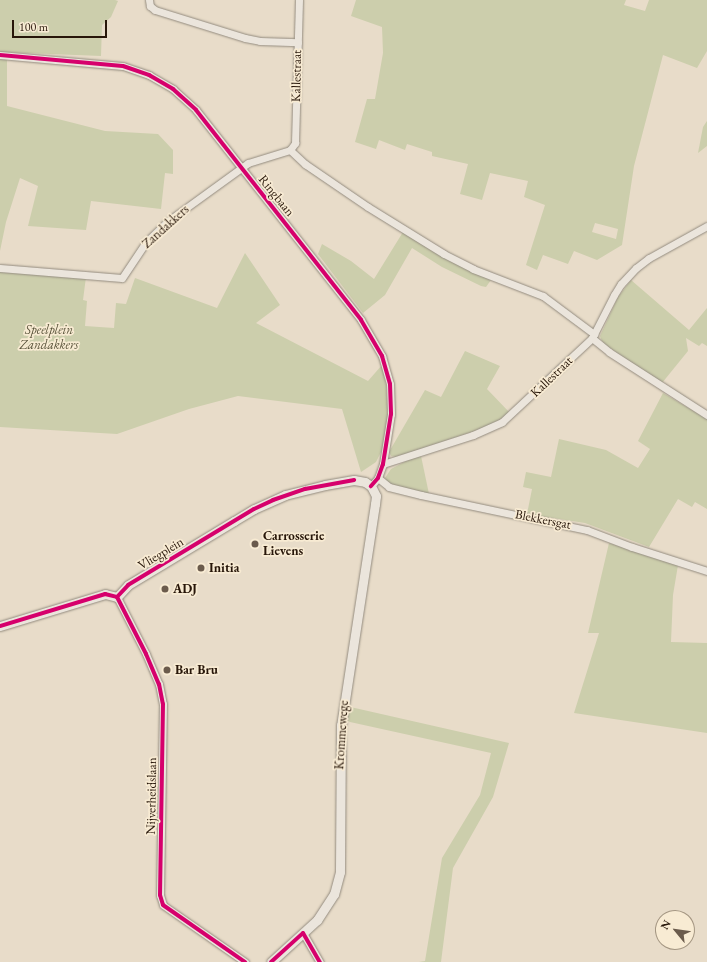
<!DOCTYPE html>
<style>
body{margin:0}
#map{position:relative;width:707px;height:962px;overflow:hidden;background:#e8dcc9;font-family:"EB Garamond",serif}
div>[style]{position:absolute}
.green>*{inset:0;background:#ccceac}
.roads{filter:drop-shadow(0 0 1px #938b7f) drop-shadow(0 0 1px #938b7f)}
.minor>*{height:7px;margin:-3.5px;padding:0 3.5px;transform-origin:3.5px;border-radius:3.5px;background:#ebe5dc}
.tertiary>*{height:9px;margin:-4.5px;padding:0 4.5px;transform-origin:4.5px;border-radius:4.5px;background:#ebe5dc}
.cycleway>*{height:4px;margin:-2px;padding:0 2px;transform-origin:2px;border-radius:2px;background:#d6006c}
.dots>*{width:11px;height:11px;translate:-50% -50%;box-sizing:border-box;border:2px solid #f8ebd3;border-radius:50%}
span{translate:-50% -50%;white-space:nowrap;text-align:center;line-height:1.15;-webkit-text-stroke:3.5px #f8ebd3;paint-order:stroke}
.street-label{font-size:13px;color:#271609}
.park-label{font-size:13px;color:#59533a;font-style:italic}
.poi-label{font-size:13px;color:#271609;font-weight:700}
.left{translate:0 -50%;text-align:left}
.north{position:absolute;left:655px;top:910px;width:40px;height:40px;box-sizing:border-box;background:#f8ebd3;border:1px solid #a49682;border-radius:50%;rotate:299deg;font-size:11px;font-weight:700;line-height:16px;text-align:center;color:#271609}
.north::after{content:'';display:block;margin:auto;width:14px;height:18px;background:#6b5b4c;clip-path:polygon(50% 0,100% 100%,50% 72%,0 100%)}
.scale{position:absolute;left:12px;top:20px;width:95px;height:18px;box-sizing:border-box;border:2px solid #271609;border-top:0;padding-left:5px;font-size:12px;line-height:14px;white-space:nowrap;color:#271609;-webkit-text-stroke:3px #f8ebd3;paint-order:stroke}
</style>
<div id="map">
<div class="green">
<i style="clip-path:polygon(0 0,115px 0,118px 1px,111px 17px,102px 25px,101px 56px,0 52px)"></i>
<i style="clip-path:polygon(evenodd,356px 0,626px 0,624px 5px,645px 11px,649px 0,707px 0,707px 51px,697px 68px,663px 55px,634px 166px,622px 245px,597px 260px,574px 251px,568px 264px,543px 255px,537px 270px,526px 265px,545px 205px,524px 197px,528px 181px,490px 173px,482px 200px,460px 194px,468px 164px,432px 156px,432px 152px,407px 144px,405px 150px,379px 140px,376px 149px,355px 142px,367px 99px,375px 99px,383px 53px,382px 27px,351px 16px,356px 0,595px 223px,618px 229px,616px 239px,592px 232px,595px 223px)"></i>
<i style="clip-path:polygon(0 59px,7px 59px,7px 106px,105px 131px,158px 134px,173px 150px,173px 174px,165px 173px,161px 209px,91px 201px,86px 230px,28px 226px,38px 186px,20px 178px,6px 222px,0 251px)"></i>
<i style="clip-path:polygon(707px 121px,707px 146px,698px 153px,703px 127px)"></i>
<i style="clip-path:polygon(403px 232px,491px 280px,486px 287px,481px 286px,442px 267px,412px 248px,385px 295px,363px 313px,318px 254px,322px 244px,351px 261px,374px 279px)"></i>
<i style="clip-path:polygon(245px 253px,280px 305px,256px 323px,368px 381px,382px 365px,386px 385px,388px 416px,382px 450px,376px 462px,361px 472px,342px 409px,238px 396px,189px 409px,117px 434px,0 427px,0 270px,86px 277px,83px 300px,87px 301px,85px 326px,114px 328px,116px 303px,126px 304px,135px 278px,217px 308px)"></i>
<i style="clip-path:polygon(631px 280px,689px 330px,707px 308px,707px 346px,702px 343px,699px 346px,686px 338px,688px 351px,662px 383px,604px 344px,601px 339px,600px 336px,618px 297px)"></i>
<i style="clip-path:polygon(465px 351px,500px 366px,487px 389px,510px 413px,490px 426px,396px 457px,391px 456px,389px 452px,425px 390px,441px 397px)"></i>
<i style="clip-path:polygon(663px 393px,707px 419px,707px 509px,695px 502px,692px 507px,678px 499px,649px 547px,585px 523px,527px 514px,532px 489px,523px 487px,526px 472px,551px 477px,559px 439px,606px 450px,638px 468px,650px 449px,638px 441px)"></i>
<i style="clip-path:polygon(421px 456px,429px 494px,388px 485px,385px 478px,391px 469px,408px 460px)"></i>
<i style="clip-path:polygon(609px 543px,678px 565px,673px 595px,671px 642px,707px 643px,707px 733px,574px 713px,599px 633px,588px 633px)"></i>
<i style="clip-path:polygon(346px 706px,509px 743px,493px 797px,453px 868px,441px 962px,419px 962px,425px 961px,442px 858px,480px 795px,491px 753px,350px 722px,345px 719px)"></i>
</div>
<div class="roads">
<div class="minor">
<i style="left:149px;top:0;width:6px;rotate:81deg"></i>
<i style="left:150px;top:6px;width:6px;rotate:39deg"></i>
<i style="left:155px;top:10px;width:94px;rotate:17.3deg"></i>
<i style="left:245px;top:38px;width:15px;rotate:11deg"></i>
<i style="left:260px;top:41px;width:38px;rotate:2deg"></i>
<i style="left:0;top:55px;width:123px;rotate:5.1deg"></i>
<i style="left:123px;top:66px;width:28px;rotate:19deg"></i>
<i style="left:149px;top:75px;width:28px;rotate:30deg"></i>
<i style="left:173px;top:89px;width:31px;rotate:42deg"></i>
<i style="left:196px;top:110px;width:267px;rotate:51.8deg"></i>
<i style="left:361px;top:320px;width:42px;rotate:59.7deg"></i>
<i style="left:382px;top:356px;width:29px;rotate:74deg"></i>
<i style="left:390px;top:384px;width:30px;rotate:88deg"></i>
<i style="left:391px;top:414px;width:51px;rotate:99.1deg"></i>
<i style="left:383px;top:464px;width:15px;rotate:110deg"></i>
<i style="left:378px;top:478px;width:11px;rotate:131deg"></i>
<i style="left:290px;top:150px;width:21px;rotate:43deg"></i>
<i style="left:305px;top:164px;width:76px;rotate:34.3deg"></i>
<i style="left:368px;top:207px;width:89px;rotate:31.7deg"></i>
<i style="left:444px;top:254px;width:33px;rotate:27deg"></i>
<i style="left:473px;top:269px;width:75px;rotate:21.1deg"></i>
<i style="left:543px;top:296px;width:64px;rotate:36.7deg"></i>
<i style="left:0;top:268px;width:122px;rotate:4.7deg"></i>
<i style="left:122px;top:278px;width:43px;rotate:-56.3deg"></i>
<i style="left:146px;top:242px;width:30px;rotate:-44deg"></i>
<i style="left:168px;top:221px;width:99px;rotate:-35.9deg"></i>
<i style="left:248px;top:163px;width:44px;rotate:-17.2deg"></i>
<i style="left:290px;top:150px;width:9px;rotate:-54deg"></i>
<i style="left:295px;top:143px;width:143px;rotate:-88.4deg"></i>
<i style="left:592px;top:338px;width:22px;rotate:39deg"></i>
<i style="left:609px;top:352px;width:117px;rotate:32.7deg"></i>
<i style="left:383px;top:464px;width:95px;rotate:-17.9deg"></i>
<i style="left:473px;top:435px;width:32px;rotate:-24deg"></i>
<i style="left:502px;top:422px;width:123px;rotate:-43deg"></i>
<i style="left:592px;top:338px;width:48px;rotate:-62.9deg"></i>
<i style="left:614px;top:295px;width:13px;rotate:-58deg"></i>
<i style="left:621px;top:284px;width:22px;rotate:-47deg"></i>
<i style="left:636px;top:268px;width:16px;rotate:-38deg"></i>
<i style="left:649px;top:258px;width:66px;rotate:-28.9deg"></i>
<i style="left:378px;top:478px;width:14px;rotate:39deg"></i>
<i style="left:389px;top:487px;width:33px;rotate:14deg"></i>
<i style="left:421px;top:495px;width:170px;rotate:11.9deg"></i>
<i style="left:587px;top:530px;width:48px;rotate:20.7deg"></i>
<i style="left:632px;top:547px;width:79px;rotate:17.7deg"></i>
<i style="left:117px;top:597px;width:64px;rotate:63deg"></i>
<i style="left:146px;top:654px;width:33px;rotate:67deg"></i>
<i style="left:159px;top:684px;width:20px;rotate:79deg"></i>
<i style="left:163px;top:704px;width:191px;rotate:90.9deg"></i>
<i style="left:160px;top:895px;width:10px;rotate:73deg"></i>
<i style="left:163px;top:905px;width:100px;rotate:34.8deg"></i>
<i style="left:303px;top:933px;width:34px;rotate:60deg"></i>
</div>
<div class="tertiary">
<i style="left:0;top:626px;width:110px;rotate:-16.9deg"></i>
<i style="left:105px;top:594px;width:12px;rotate:14deg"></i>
<i style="left:117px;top:597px;width:16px;rotate:-47deg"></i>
<i style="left:128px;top:585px;width:124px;rotate:-31.1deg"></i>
<i style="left:234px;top:521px;width:23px;rotate:-31deg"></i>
<i style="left:254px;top:509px;width:34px;rotate:-24deg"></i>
<i style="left:285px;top:495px;width:41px;rotate:-14deg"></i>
<i style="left:325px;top:485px;width:29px;rotate:-10deg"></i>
<i style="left:354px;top:480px;width:11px;rotate:10deg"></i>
<i style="left:365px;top:482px;width:7px;rotate:34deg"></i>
<i style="left:371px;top:486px;width:11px;rotate:63deg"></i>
<i style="left:376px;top:496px;width:8px;rotate:97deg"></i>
<i style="left:375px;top:504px;width:224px;rotate:98.7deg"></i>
<i style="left:341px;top:725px;width:147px;rotate:90.4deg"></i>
<i style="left:340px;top:872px;width:23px;rotate:105deg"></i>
<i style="left:334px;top:894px;width:31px;rotate:123deg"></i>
<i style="left:317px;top:920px;width:62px;rotate:137.6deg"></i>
</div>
</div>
<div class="cycleway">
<i style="left:0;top:55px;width:123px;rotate:5.1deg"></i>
<i style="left:123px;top:66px;width:28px;rotate:19deg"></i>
<i style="left:149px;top:75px;width:28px;rotate:30deg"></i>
<i style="left:173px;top:89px;width:31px;rotate:42deg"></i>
<i style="left:196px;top:110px;width:267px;rotate:51.8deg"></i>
<i style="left:361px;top:320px;width:42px;rotate:59.7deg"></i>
<i style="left:382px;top:356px;width:29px;rotate:74deg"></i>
<i style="left:390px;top:384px;width:30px;rotate:88deg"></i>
<i style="left:391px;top:414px;width:51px;rotate:99.1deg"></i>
<i style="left:383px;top:464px;width:15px;rotate:110deg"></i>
<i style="left:378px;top:478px;width:11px;rotate:131deg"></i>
<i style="left:117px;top:597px;width:64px;rotate:63deg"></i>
<i style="left:146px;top:654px;width:33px;rotate:67deg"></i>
<i style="left:159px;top:684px;width:20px;rotate:79deg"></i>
<i style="left:163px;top:704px;width:191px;rotate:90.9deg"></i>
<i style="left:160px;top:895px;width:10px;rotate:73deg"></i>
<i style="left:163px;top:905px;width:100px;rotate:34.8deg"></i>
<i style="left:117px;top:597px;width:16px;rotate:-47deg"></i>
<i style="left:128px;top:585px;width:147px;rotate:-31.1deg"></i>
<i style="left:254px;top:509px;width:21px;rotate:-25deg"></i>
<i style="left:273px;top:500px;width:34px;rotate:-19deg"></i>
<i style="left:305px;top:489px;width:50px;rotate:-10.4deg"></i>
<i style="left:0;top:626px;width:110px;rotate:-16.9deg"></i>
<i style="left:105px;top:594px;width:12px;rotate:14deg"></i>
<i style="left:271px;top:962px;width:43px;rotate:-42.2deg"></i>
<i style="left:303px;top:933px;width:34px;rotate:60deg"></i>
</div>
<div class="dots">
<i style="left:255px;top:544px;background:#6b5b4c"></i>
<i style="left:201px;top:568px;background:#6b5b4c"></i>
<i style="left:165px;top:589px;background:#6b5b4c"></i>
<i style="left:167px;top:670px;background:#6b5b4c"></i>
</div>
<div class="street-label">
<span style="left:297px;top:76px;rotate:-89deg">Kallestraat</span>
<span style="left:276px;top:196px;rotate:51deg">Ringbaan</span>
<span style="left:166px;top:227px;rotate:-42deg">Zandakkers</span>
<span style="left:552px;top:377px;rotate:-44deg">Kallestraat</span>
<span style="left:543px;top:520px;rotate:11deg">Blekkersgat</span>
<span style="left:161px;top:554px;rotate:-31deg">Vliegplein</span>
<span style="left:342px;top:735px;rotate:-86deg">Krommewege</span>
<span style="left:152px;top:796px;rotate:-89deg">Nijverheidslaan</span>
</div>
<div class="park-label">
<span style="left:49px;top:338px">Speelplein<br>Zandakkers</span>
</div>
<div class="poi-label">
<span class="left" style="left:263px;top:544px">Carrosserie<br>Lievens</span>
<span class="left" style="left:209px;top:568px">Initia</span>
<span class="left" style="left:173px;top:589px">ADJ</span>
<span class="left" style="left:175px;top:670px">Bar Bru</span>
</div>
<div class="north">N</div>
<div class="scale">100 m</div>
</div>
